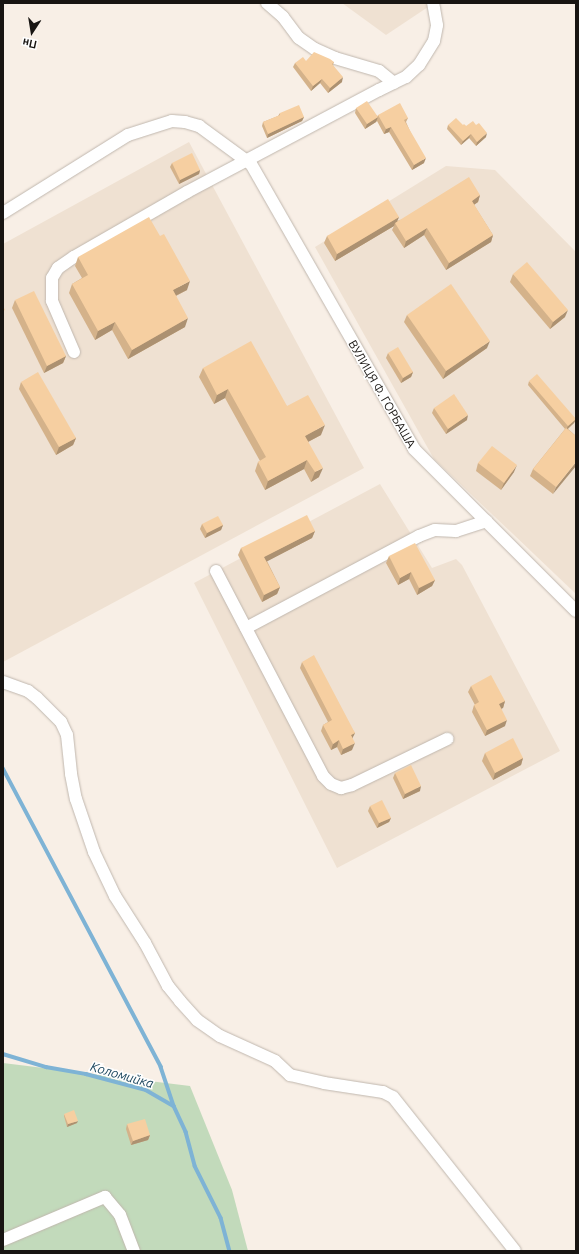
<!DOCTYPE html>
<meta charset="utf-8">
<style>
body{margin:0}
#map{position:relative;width:579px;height:1254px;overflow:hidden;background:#f8efe6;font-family:Ubuntu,sans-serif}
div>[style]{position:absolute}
.built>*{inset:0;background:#efe1d2}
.green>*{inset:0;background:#c2dabb}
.stream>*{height:3.5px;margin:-1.75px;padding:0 1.75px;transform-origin:1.75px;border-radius:1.75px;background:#7eb3d5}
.roads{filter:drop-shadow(0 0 1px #c0b7ae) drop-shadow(0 0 1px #c0b7ae)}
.minor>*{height:12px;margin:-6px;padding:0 6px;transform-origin:6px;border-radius:6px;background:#fff}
.wall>*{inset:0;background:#d4b28a}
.shaded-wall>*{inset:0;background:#ac9171}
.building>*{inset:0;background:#f6cfa1}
span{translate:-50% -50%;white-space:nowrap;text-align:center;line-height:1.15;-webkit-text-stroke:3px #fff;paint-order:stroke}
.street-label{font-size:12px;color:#181512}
.water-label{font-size:13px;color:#19445c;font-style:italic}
.frame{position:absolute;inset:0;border:4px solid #181512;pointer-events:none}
.north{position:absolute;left:12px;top:12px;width:40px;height:40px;-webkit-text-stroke:3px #fff;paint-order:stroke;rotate:192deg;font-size:11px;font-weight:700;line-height:16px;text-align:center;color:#181512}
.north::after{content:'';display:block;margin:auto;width:14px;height:18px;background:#181512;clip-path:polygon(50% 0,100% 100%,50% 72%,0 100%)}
</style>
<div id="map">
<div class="built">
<i style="clip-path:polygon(342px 3px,434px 3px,386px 35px)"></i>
<i style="clip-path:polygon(189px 142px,364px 468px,3px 662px,3px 244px)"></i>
<i style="clip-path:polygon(446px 166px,495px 170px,576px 252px,576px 594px,434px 459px,315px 247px)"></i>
<i style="clip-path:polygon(380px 484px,432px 568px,456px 559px,462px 565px,560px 751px,337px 868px,194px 583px)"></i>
</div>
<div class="green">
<i style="clip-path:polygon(3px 1063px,190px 1086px,232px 1190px,248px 1251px,3px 1251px)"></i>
</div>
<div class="stream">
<i style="left:3px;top:768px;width:338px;rotate:62.1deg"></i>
<i style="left:161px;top:1067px;width:41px;rotate:71.6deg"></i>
<i style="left:3px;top:1054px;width:45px;rotate:16.8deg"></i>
<i style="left:46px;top:1067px;width:41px;rotate:9.9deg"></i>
<i style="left:86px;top:1074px;width:62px;rotate:14.9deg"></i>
<i style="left:146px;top:1090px;width:32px;rotate:30deg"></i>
<i style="left:174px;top:1106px;width:29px;rotate:65deg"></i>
<i style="left:186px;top:1132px;width:35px;rotate:75deg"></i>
<i style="left:195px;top:1166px;width:58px;rotate:63.4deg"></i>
<i style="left:221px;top:1218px;width:34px;rotate:75deg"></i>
</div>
<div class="roads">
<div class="minor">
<i style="left:267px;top:3px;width:21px;rotate:41deg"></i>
<i style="left:283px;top:17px;width:26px;rotate:53deg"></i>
<i style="left:299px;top:38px;width:19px;rotate:35deg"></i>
<i style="left:315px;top:49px;width:22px;rotate:24deg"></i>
<i style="left:335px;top:58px;width:46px;rotate:16.5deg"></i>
<i style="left:379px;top:71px;width:19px;rotate:39deg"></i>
<i style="left:3px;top:213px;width:147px;rotate:-32deg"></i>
<i style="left:128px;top:135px;width:46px;rotate:-17.7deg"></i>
<i style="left:172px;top:121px;width:13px;rotate:4deg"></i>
<i style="left:185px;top:122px;width:15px;rotate:16deg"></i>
<i style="left:199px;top:126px;width:64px;rotate:36.2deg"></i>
<i style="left:251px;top:164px;width:328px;rotate:60.2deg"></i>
<i style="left:414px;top:449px;width:229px;rotate:45deg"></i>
<i style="left:74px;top:352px;width:56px;rotate:-113.3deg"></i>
<i style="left:52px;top:301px;width:23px;rotate:-90deg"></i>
<i style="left:52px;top:278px;width:12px;rotate:-59deg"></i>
<i style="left:58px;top:268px;width:19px;rotate:-35deg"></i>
<i style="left:74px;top:257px;width:130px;rotate:-29.9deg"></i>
<i style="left:187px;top:192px;width:217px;rotate:-28deg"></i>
<i style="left:379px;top:90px;width:30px;rotate:-26deg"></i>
<i style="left:406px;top:77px;width:18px;rotate:-43deg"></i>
<i style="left:419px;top:65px;width:28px;rotate:-58deg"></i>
<i style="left:434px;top:41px;width:16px;rotate:-79deg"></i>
<i style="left:437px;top:25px;width:22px;rotate:-100deg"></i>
<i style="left:216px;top:571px;width:231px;rotate:62.4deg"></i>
<i style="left:323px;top:776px;width:11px;rotate:45deg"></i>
<i style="left:331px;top:784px;width:11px;rotate:22deg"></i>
<i style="left:341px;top:788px;width:11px;rotate:-15deg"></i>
<i style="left:352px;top:785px;width:106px;rotate:-25.8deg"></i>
<i style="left:246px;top:628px;width:196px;rotate:-28deg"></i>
<i style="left:419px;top:536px;width:17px;rotate:-21deg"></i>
<i style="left:435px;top:530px;width:21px;rotate:3deg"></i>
<i style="left:456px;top:531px;width:32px;rotate:-18deg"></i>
<i style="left:3px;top:682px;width:27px;rotate:20deg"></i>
<i style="left:28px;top:691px;width:11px;rotate:38deg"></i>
<i style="left:37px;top:698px;width:34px;rotate:45deg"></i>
<i style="left:61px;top:722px;width:14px;rotate:65deg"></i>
<i style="left:67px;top:735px;width:39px;rotate:84deg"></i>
<i style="left:71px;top:774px;width:25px;rotate:79deg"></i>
<i style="left:76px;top:799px;width:56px;rotate:71.2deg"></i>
<i style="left:94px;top:852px;width:49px;rotate:64.5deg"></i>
<i style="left:115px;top:896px;width:56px;rotate:57.4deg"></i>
<i style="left:145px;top:943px;width:49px;rotate:61.9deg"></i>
<i style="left:168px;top:986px;width:19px;rotate:51deg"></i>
<i style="left:180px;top:1001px;width:25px;rotate:48deg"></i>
<i style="left:197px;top:1020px;width:28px;rotate:35deg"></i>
<i style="left:220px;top:1036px;width:60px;rotate:24.4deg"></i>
<i style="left:275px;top:1061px;width:21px;rotate:43deg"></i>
<i style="left:290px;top:1075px;width:35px;rotate:13deg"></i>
<i style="left:324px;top:1083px;width:60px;rotate:8.7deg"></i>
<i style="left:383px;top:1092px;width:11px;rotate:27deg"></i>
<i style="left:393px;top:1097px;width:196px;rotate:51.6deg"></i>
<i style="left:3px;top:1240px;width:111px;rotate:-22.9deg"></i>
<i style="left:105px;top:1197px;width:23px;rotate:50deg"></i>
<i style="left:120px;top:1215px;width:39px;rotate:69deg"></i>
</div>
</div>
<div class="wall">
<i style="clip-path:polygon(306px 61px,334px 62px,333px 65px,342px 82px,328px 93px,320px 83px,311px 91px,293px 67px,295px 63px)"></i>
<i style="clip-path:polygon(356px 108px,378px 116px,378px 115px,408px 118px,406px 122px,424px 163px,412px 170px,389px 132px,384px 134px,377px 121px,376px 122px,365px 129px,355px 113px)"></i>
<i style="clip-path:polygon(280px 113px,304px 117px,302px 121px,267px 138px,262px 126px,263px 122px,278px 116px)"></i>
<i style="clip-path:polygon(448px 125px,463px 125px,466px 126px,486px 137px,476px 146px,469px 138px,461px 145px,447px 129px)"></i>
<i style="clip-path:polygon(172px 163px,200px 170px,199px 174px,179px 184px,170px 167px)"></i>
<i style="clip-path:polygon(480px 195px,478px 202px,474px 205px,493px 235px,491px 242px,446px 270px,424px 235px,404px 248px,392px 230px,394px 226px,335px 261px,324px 243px,327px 236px,399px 217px,397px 221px)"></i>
<i style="clip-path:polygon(78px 257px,187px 290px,176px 296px,185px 327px,128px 359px,112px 330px,95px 340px,69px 293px,72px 284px,82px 278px,75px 266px)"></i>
<i style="clip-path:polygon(513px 274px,565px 317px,550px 329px,510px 282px)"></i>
<i style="clip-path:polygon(15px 300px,66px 356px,63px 363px,44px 373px,12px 308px)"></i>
<i style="clip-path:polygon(407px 315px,487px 348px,443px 379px,404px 322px)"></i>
<i style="clip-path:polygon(388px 353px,413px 372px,411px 377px,401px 383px,386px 358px)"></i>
<i style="clip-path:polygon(203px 368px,287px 406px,321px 435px,308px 442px,319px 477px,311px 482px,304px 469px,265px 490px,255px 471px,258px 462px,260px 461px,225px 398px,214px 404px,199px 377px)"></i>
<i style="clip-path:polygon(529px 381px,576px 419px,574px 423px,568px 429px,576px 436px,553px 494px,530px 476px,533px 469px,565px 429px,528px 385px)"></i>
<i style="clip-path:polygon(21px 382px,76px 438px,73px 445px,56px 455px,19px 389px)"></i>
<i style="clip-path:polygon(434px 408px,467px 420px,446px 434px,432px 413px)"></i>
<i style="clip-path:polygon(478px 463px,514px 472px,501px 490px,476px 471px)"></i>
<i style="clip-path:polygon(202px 524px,223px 525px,221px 530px,205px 538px,200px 529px)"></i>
<i style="clip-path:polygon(315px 531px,312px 538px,267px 561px,280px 587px,277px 594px,262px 602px,238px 555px,241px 548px)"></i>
<i style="clip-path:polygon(389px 556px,435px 580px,432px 586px,417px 595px,409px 579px,398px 585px,386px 563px)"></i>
<i style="clip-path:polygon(302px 662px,355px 733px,352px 738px,352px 750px,341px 755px,337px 747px,331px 750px,321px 731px,323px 725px,328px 722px,300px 668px)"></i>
<i style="clip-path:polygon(471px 686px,505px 701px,503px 708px,501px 708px,505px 726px,485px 736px,472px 712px,474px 705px,475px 705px,468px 692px)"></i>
<i style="clip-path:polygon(485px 753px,523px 758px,521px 765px,493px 780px,482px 761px)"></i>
<i style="clip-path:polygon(395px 773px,420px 791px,403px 799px,393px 778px)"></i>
<i style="clip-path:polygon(370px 806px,391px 818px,389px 822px,377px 828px,368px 811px)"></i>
<i style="clip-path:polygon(64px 1114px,77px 1123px,67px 1127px,64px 1116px)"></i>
<i style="clip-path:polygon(127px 1124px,150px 1135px,148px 1140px,131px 1145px,126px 1129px)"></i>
</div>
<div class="shaded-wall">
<i style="clip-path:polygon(343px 77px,342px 82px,328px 93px,330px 88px)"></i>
<i style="clip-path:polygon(322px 79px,320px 83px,311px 91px,313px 86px)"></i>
<i style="clip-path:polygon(304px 117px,302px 121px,267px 138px,268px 134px)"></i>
<i style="clip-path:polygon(378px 117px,376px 122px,365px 129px,367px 124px)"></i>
<i style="clip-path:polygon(391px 127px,389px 132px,384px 134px,386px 129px)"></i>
<i style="clip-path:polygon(487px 133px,486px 137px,476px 146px,477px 142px)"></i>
<i style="clip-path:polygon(471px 134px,469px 138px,461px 145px,463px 141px)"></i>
<i style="clip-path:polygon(426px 158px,424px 163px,412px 170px,414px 165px)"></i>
<i style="clip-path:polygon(200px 170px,199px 174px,179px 184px,180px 180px)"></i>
<i style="clip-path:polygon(480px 195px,478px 202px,469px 208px,472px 201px)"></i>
<i style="clip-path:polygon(399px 217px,396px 224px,395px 223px,394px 226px,335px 261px,337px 254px)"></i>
<i style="clip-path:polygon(427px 228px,424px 235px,404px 248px,406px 241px)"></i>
<i style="clip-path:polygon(493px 235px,491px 242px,446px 270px,449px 263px)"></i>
<i style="clip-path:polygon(190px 281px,187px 290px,169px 299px,173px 290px)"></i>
<i style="clip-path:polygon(568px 310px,565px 317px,550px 329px,553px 322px)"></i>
<i style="clip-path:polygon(188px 318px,185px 327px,128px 359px,132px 350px)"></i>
<i style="clip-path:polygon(115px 322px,112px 330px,95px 340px,98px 331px)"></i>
<i style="clip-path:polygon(490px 341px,487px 348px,443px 379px,446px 371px)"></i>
<i style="clip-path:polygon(66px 356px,63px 363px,44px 373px,47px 366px)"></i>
<i style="clip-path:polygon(413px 372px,411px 377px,401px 383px,403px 378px)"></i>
<i style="clip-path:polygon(228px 389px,225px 398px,214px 404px,217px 395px)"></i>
<i style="clip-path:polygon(468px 415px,467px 420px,446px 434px,448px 429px)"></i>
<i style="clip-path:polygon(576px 419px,574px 423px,566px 430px,568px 426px)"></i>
<i style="clip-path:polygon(325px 425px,321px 435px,302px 445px,305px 436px)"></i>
<i style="clip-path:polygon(76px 438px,73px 445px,56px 455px,59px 447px)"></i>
<i style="clip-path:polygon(307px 460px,304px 469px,265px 490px,268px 481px)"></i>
<i style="clip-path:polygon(576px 462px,576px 466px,553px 494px,556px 487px)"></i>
<i style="clip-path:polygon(517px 465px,514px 472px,501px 490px,504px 483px)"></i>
<i style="clip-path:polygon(323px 468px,319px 477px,311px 482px,315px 472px)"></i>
<i style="clip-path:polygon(223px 525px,221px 530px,205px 538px,207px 533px)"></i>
<i style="clip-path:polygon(315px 531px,312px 538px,262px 564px,264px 557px)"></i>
<i style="clip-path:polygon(411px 572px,409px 579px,398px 585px,400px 578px)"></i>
<i style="clip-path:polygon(435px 580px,432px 586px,417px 595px,419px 588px)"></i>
<i style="clip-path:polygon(280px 587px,277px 594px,262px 602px,264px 595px)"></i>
<i style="clip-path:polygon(505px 701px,503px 708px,497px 711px,499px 704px)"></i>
<i style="clip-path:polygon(507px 720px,505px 726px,485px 736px,487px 730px)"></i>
<i style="clip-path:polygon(355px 733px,352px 739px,351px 735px)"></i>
<i style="clip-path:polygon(339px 740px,337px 747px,331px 750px,333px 744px)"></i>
<i style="clip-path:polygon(355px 743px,352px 750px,341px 755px,343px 749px)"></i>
<i style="clip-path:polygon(523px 758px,521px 765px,493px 780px,495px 773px)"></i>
<i style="clip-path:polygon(421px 786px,420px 791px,403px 799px,405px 794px)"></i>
<i style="clip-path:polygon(391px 818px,389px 822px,377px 828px,379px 823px)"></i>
<i style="clip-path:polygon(78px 1121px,77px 1123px,67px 1127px,68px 1124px)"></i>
<i style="clip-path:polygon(150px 1135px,148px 1140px,131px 1145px,133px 1141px)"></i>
</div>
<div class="building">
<i style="clip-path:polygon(314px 52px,330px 59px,334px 62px,332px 64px,343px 77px,330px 88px,322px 79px,313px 86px,295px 63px,303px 57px,306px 61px)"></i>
<i style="clip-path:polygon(367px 101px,378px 117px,367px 124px,356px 108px)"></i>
<i style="clip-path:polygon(400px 103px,408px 118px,404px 120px,426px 158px,414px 165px,391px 127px,386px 129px,378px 115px)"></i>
<i style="clip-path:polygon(299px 105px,304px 117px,268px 134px,263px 122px,280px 115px,280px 113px)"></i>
<i style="clip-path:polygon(456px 118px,463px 125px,464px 124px,466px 126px,473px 121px,476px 125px,479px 123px,487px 133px,477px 142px,471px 134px,463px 141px,448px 125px)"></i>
<i style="clip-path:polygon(192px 153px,200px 170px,180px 180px,172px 163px)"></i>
<i style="clip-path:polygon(469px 177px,480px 195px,472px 201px,493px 235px,449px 263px,427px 228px,406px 241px,395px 223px)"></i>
<i style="clip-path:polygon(388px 199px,399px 217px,337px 254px,327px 236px)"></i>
<i style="clip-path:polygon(149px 217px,160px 236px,164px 234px,190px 281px,173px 290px,188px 318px,132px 350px,115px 322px,98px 331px,72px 284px,88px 275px,78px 257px)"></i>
<i style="clip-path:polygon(527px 262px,568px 310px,553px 322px,513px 274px)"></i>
<i style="clip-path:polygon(451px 284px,490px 341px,446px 371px,407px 315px)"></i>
<i style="clip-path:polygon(34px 291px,66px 356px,47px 366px,15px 300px)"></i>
<i style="clip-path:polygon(3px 306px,5px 310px,3px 311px)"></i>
<i style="clip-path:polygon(251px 341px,287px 406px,308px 395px,325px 425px,305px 436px,323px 468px,315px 472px,307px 460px,268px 481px,258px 462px,266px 457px,228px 389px,217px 395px,203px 368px)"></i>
<i style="clip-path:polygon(398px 347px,413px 372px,403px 378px,388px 353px)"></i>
<i style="clip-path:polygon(38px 372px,76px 438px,59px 447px,21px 382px)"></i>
<i style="clip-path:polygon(537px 374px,576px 419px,568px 426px,529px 381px)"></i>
<i style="clip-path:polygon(454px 394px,468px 415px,448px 429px,434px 408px)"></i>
<i style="clip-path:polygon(566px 428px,576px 436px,576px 462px,556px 487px,533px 469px)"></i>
<i style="clip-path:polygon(492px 446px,517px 465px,504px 483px,478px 463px)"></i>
<i style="clip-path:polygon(307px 515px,315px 531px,264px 557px,280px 587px,264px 595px,241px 548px)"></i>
<i style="clip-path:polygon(218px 516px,223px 525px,207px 533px,202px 524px)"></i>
<i style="clip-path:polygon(415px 543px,435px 580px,419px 588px,411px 572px,400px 578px,389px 556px)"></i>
<i style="clip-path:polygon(314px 655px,355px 733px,351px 735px,355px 743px,343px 749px,339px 740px,333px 744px,323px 725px,332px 720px,302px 662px)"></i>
<i style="clip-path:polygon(491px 675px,505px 701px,499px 704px,507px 720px,487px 730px,474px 705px,479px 702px,471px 686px)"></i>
<i style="clip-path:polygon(513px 738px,523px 758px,495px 773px,485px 753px)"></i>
<i style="clip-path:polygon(411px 765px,421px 786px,405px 794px,395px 773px)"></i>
<i style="clip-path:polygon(382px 800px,391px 818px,379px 823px,370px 806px)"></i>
<i style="clip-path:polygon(74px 1110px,78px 1121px,68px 1124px,64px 1114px)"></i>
<i style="clip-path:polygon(145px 1119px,150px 1135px,133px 1141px,127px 1124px)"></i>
</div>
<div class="street-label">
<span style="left:382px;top:394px;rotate:60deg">ВУЛИЦЯ Ф. ГОРБАША</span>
</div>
<div class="water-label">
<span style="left:122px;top:1075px;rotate:16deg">Коломийка</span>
</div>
<div class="frame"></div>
<div class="north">Пн</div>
</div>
